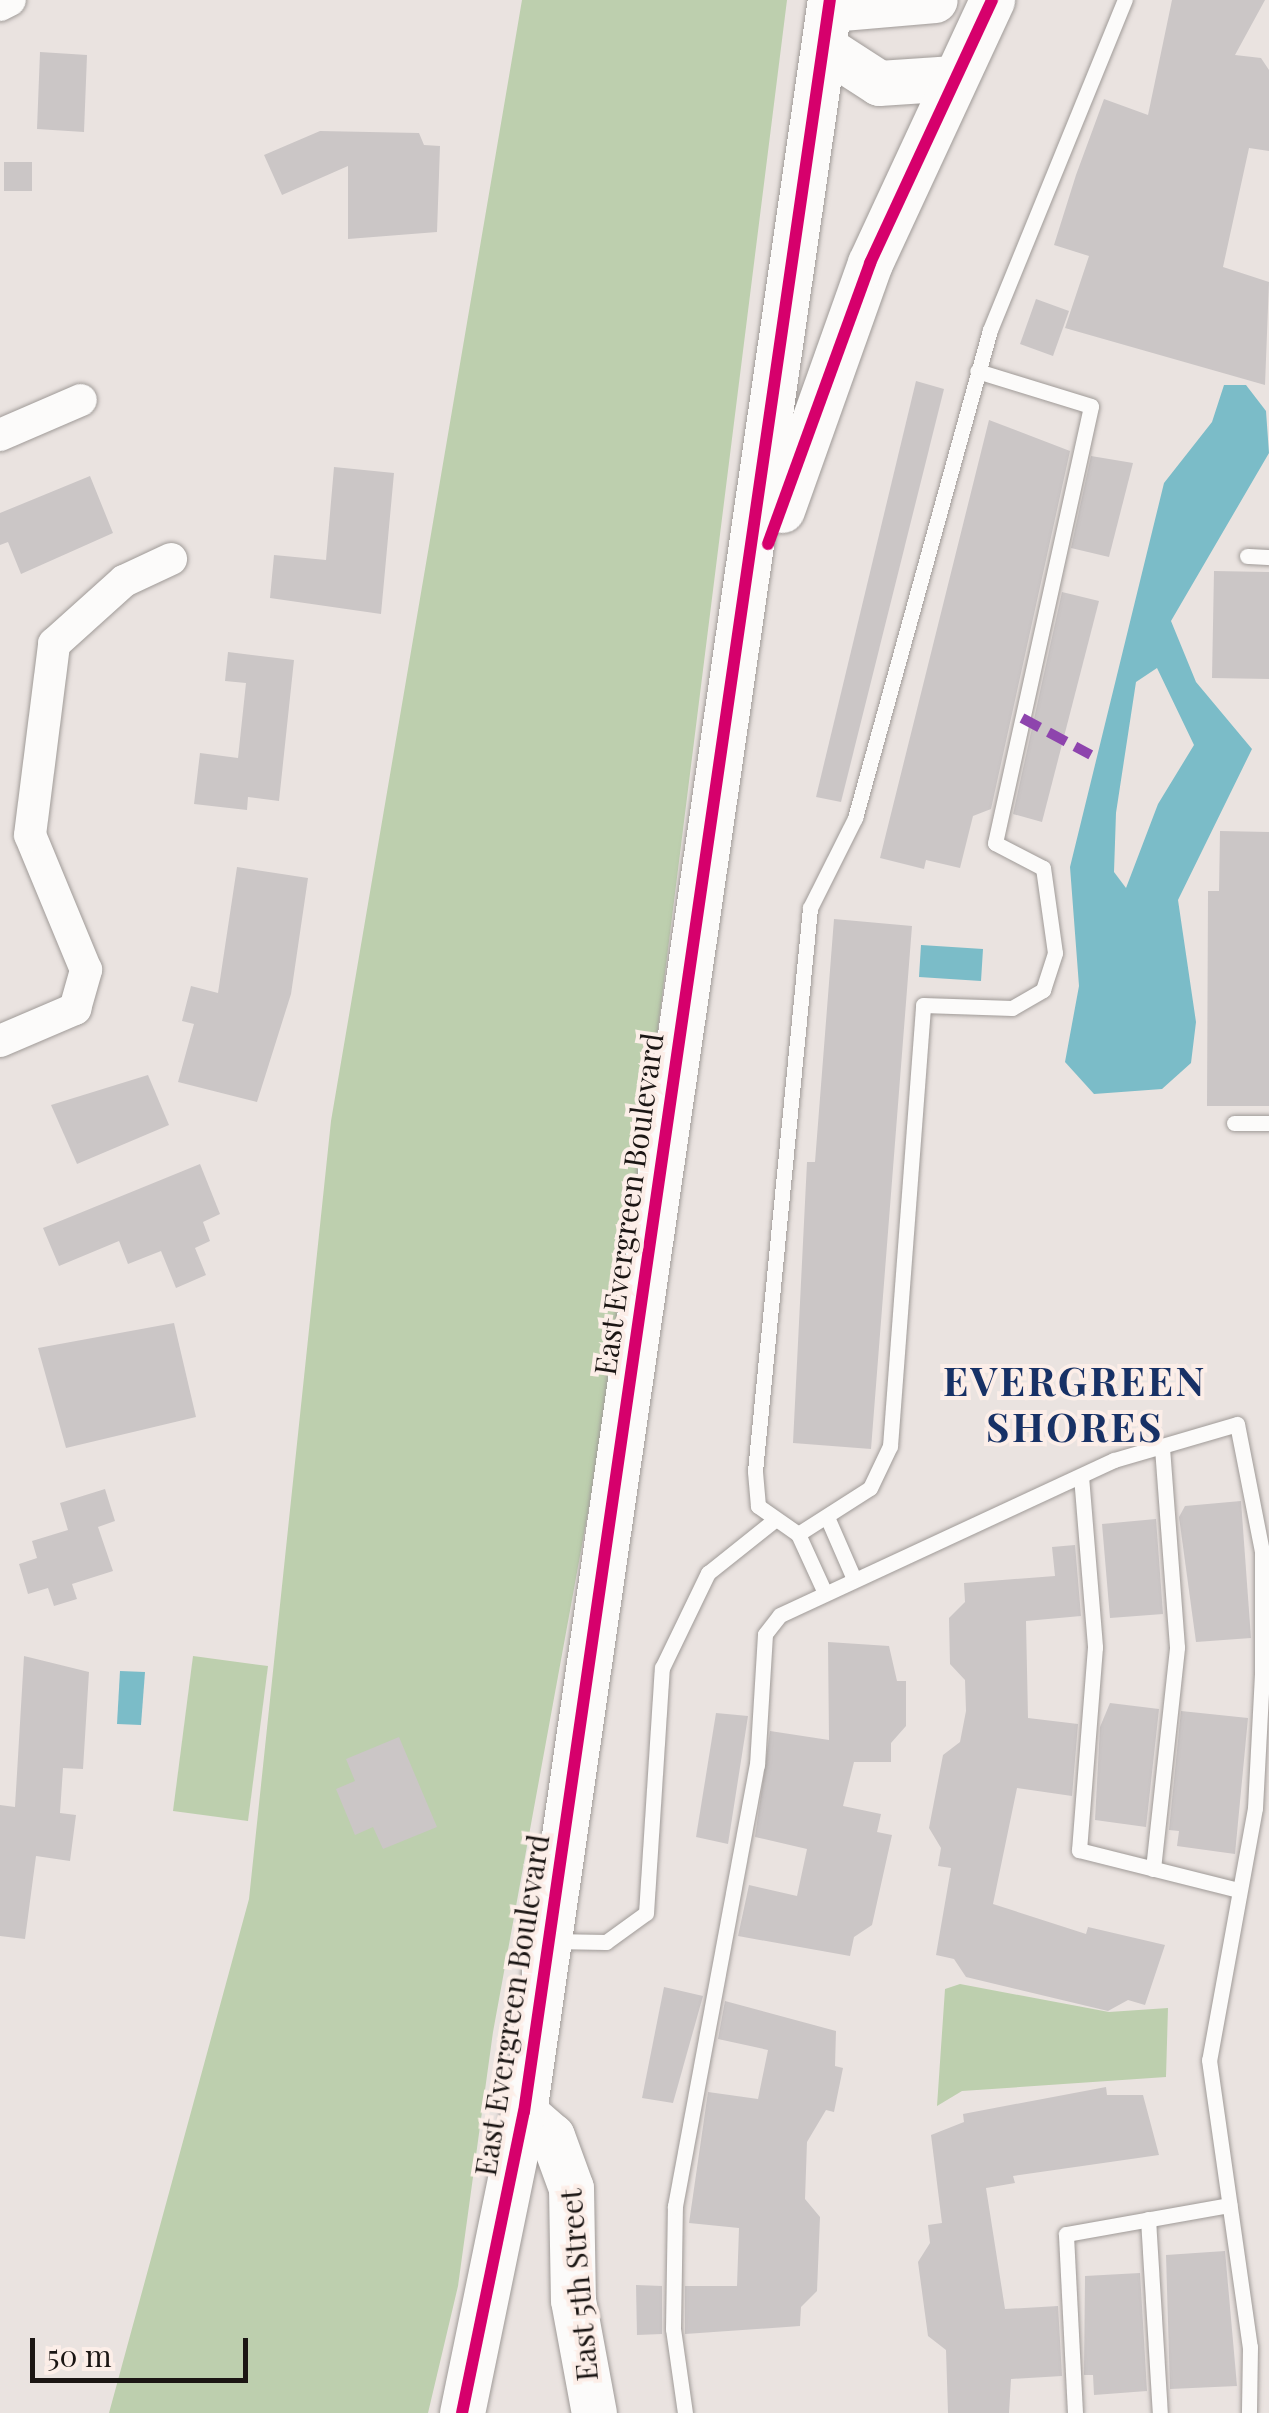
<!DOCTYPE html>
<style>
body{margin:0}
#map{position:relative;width:1269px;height:2413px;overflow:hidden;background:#eae3e0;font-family:"Playfair Display",serif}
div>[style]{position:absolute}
.green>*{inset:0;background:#bdcfae}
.water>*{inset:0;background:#7bbcc8}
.building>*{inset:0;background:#cbc6c6}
.roads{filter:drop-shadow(0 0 2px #a09b98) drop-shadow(0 0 2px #a09b98)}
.lane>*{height:15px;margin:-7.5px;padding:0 7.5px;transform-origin:7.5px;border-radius:7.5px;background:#fcfbfa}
.street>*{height:32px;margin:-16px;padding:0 16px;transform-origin:16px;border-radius:16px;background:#fcfbfa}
.secondary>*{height:45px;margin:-22.5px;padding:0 22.5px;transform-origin:22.5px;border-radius:22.5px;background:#fcfbfa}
.quiet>*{height:10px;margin-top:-5px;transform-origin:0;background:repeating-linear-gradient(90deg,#8e44ad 0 20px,transparent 0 30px)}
.cycleway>*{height:12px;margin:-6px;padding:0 6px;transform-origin:6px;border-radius:6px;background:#d6006c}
span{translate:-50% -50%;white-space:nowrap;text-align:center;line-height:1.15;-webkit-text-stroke:8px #fceee8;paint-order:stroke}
.street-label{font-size:30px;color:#1b1614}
.district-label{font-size:40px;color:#173166;font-weight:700;letter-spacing:2.5px}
.scale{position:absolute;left:30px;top:2338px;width:218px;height:45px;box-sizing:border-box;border:5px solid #1b1614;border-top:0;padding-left:12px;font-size:30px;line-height:35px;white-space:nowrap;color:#1b1614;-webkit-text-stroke:8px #fceee8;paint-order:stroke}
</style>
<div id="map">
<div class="green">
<i style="clip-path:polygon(522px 0,787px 0,618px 1348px,493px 2032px,458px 2286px,428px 2413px,109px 2413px,249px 1899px,331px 1121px)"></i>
<i style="clip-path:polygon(193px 1656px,268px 1666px,248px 1821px,173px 1811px)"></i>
<i style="clip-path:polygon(960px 1984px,1109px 2012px,1168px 2008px,1166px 2077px,962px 2091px,937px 2106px,945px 1989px)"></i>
</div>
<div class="water">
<i style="clip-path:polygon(evenodd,1224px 385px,1246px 385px,1266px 411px,1269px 453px,1171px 621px,1196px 682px,1252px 749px,1178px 900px,1196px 1022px,1191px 1063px,1162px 1089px,1094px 1094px,1065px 1062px,1079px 986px,1070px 867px,1164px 483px,1212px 422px,1224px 385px,1157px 668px,1194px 745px,1158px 804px,1126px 888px,1114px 872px,1116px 813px,1136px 682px,1157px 668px)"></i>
<i style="clip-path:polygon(921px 945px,983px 949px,981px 981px,919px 977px)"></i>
<i style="clip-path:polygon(120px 1671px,145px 1672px,141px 1725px,117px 1724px)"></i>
</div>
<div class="building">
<i style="clip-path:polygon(1172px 0,1265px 0,1235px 55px,1261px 58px,1269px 70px,1269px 151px,1249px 148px,1223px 267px,1269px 282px,1265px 385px,1065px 328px,1089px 256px,1054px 245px,1076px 175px,1104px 99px,1148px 115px)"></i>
<i style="clip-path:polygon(40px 52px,87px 55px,84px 132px,37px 129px)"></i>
<i style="clip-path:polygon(320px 131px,419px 133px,424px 145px,440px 146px,437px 232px,348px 239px,348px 166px,282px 195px,264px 155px)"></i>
<i style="clip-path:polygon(4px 162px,32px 162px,32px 191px,4px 191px)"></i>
<i style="clip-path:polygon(1036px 299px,1069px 311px,1053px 356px,1020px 344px)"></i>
<i style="clip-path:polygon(916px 381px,944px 389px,841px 802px,816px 797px)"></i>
<i style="clip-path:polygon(989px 420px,1070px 451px,991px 809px,973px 816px,960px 868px,926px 860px,924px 869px,880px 858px)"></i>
<i style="clip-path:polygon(1091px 456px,1133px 463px,1109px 557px,1071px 548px)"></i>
<i style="clip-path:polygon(334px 467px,394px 473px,381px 614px,270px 598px,274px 555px,326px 560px)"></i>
<i style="clip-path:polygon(90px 476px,113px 533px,21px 574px,8px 542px,0 545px,0 513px)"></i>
<i style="clip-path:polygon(1214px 571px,1269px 572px,1269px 679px,1212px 678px)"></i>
<i style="clip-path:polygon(1062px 592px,1099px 601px,1042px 822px,1013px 814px)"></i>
<i style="clip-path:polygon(228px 652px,294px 660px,279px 801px,248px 797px,247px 810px,194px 804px,200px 753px,238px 758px,246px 683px,225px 681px)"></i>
<i style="clip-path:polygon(1220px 831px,1269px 832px,1269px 1106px,1207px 1106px,1208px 891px,1219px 891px)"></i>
<i style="clip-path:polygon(237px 867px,308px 878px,291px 994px,257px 1102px,178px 1082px,194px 1024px,182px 1021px,191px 986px,218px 993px)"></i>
<i style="clip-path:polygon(834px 919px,912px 926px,871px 1449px,793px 1443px,807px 1162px,815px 1162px)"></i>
<i style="clip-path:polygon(148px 1075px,169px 1125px,77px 1164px,51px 1105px)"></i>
<i style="clip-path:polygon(200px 1164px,220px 1214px,203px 1222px,210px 1241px,195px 1248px,206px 1275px,176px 1288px,161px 1251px,128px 1264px,119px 1241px,59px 1266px,43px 1228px)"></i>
<i style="clip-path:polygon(174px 1323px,196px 1417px,66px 1448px,38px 1348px)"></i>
<i style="clip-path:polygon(105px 1489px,115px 1521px,98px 1527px,113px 1571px,72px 1584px,77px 1599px,54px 1606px,48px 1588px,28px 1594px,19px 1564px,37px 1558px,32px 1541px,68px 1530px,60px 1503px)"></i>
<i style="clip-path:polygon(1241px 1501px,1251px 1638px,1196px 1642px,1179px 1517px,1185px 1506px)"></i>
<i style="clip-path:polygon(1156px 1519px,1163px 1614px,1110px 1618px,1102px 1524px)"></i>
<i style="clip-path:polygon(1075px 1545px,1081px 1616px,1026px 1621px,1028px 1718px,1078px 1724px,1072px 1796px,1017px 1788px,993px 1904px,1086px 1934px,1088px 1927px,1165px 1945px,1145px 2005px,1128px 2000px,1108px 2011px,966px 1977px,954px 1959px,936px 1955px,951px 1868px,938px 1866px,941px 1848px,929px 1828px,943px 1755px,960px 1742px,966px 1711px,965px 1680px,950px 1664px,949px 1618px,965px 1602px,964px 1583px,1055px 1576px,1052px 1547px)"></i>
<i style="clip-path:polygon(828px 1642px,889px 1646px,897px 1681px,906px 1681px,906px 1726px,891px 1743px,891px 1762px,854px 1762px,843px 1806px,881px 1814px,877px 1832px,892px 1835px,872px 1925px,854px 1937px,850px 1956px,738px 1936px,749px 1885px,797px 1896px,807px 1849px,755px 1837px,770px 1731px,829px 1740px)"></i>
<i style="clip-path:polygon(24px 1656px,89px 1672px,83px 1769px,63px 1768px,60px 1813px,76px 1815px,70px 1861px,36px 1856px,25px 1939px,0 1936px,0 1805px,15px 1807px)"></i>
<i style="clip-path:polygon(1110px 1703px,1159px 1709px,1146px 1827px,1095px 1820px,1100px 1727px)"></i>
<i style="clip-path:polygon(1181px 1711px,1248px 1718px,1235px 1854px,1177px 1846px,1179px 1831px,1169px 1830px)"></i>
<i style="clip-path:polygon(716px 1713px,748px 1716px,728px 1844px,696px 1837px)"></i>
<i style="clip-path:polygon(399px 1737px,437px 1827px,383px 1849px,373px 1827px,355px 1835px,336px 1789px,355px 1781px,346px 1759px)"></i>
<i style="clip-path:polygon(664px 1987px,703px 1996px,673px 2103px,642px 2098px)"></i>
<i style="clip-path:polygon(725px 2001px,836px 2031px,835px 2066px,843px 2068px,834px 2112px,826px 2110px,807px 2142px,805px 2199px,820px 2217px,817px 2291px,801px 2307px,800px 2326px,685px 2334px,685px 2286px,737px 2286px,739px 2228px,689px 2223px,708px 2092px,758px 2099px,768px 2050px,718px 2039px)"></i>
<i style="clip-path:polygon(1106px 2087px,1107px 2095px,1143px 2095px,1159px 2155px,1013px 2176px,1015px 2183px,986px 2188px,1005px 2309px,1058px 2306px,1062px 2376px,1011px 2379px,1009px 2413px,948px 2413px,946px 2350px,928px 2336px,918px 2262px,930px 2243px,928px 2225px,942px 2223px,931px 2135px,964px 2122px,963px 2114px)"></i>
<i style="clip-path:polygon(1225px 2251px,1237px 2386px,1170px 2389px,1166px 2255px)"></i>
<i style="clip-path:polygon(1140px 2273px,1147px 2391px,1094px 2395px,1093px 2375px,1084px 2375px,1085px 2276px)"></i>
<i style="clip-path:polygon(636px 2285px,662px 2286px,662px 2334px,637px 2335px)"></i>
</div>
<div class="roads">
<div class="lane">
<i style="left:1247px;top:556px;width:22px;rotate:3deg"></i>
<i style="left:1234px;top:1123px;width:35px"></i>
<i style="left:1081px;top:1476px;width:172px;rotate:85.3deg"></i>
<i style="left:1095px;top:1647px;width:204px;rotate:94.5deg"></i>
<i style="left:1079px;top:1850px;width:164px;rotate:14.1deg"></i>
<i style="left:827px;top:1517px;width:68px;rotate:66.5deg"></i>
<i style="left:798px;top:1534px;width:85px;rotate:-32.6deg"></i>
<i style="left:870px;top:1488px;width:47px;rotate:-64.5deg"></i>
<i style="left:890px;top:1446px;width:442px;rotate:-85.7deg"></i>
<i style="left:923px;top:1005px;width:89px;rotate:1.9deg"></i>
<i style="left:1012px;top:1008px;width:36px;rotate:-30deg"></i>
<i style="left:1043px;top:990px;width:39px;rotate:-72deg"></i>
<i style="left:1055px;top:953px;width:86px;rotate:-98deg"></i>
<i style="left:1043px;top:868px;width:54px;rotate:-152.5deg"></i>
<i style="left:995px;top:843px;width:447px;rotate:-77.6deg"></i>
<i style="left:1091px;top:406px;width:119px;rotate:-162.9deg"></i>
<i style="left:825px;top:1593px;width:65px;rotate:-114.6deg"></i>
<i style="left:798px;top:1534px;width:49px;rotate:-145deg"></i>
<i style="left:758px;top:1506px;width:35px;rotate:-95deg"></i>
<i style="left:755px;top:1471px;width:566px;rotate:-84.42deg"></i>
<i style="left:810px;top:908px;width:101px;rotate:-63.4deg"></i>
<i style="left:855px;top:818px;width:506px;rotate:-74.54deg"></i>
<i style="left:990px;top:330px;width:357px;rotate:-67.8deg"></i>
<i style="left:1153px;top:1869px;width:223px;rotate:-83.8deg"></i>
<i style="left:1177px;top:1647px;width:202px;rotate:-94.3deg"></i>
<i style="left:552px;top:1941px;width:54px;rotate:1.1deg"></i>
<i style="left:606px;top:1942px;width:49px;rotate:-35.9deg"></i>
<i style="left:646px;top:1913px;width:246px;rotate:-86.3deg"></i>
<i style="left:662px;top:1668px;width:106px;rotate:-64.2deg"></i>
<i style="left:708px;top:1573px;width:82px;rotate:-38.6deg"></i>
<i style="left:1148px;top:2219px;width:194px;rotate:86.5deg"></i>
<i style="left:685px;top:2413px;width:85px;rotate:-98.1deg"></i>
<i style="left:673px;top:2329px;width:123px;rotate:-89.1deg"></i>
<i style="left:675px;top:2206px;width:449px;rotate:-79.5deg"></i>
<i style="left:757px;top:1765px;width:131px;rotate:-86.5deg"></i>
<i style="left:765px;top:1634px;width:24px;rotate:-52deg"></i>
<i style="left:780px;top:1615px;width:368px;rotate:-24.9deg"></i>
<i style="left:1114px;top:1460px;width:128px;rotate:-16.3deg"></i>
<i style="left:1237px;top:1424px;width:129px;rotate:78.9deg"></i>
<i style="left:1262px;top:1551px;width:123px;rotate:90deg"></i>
<i style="left:1262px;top:1674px;width:134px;rotate:93deg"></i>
<i style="left:1255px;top:1808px;width:256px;rotate:100.3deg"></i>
<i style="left:1209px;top:2060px;width:290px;rotate:81.9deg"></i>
<i style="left:1250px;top:2347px;width:66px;rotate:90.9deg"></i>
<i style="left:1075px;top:2413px;width:179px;rotate:-92.9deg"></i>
<i style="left:1066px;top:2234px;width:166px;rotate:-10.1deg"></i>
</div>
<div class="street">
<i style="left:0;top:5px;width:11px;rotate:-27deg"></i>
<i style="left:0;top:435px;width:88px;rotate:-23.4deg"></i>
<i style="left:0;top:1041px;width:82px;rotate:-23.1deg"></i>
<i style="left:75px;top:1009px;width:41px;rotate:-74.2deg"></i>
<i style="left:86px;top:970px;width:146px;rotate:-112.5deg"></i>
<i style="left:30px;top:835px;width:193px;rotate:-82.8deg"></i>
<i style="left:54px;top:644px;width:94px;rotate:-42deg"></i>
<i style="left:124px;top:581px;width:52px;rotate:-25.1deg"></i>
</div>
<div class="secondary">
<i style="left:830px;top:9px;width:105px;rotate:-4.9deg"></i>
<i style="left:825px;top:48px;width:64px;rotate:32.9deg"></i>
<i style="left:879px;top:83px;width:75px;rotate:-3.8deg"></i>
<i style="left:782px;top:510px;width:262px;rotate:-70.4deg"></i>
<i style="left:870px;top:263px;width:290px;rotate:-65.1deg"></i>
<i style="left:524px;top:2112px;width:37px;rotate:41deg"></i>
<i style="left:552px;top:2136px;width:55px;rotate:69.9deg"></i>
<i style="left:571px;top:2188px;width:112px;rotate:89deg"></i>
<i style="left:573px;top:2300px;width:115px;rotate:79.5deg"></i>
<i style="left:462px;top:2413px;width:307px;rotate:-78.4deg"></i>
<i style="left:524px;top:2112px;width:2134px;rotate:-81.76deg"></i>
</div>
</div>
<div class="quiet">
<i style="left:1022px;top:718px;width:78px;rotate:28.2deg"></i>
</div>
<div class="cycleway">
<i style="left:768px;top:544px;width:299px;rotate:-70deg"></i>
<i style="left:870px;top:263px;width:290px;rotate:-65.1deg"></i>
<i style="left:462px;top:2413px;width:307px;rotate:-78.4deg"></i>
<i style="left:524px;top:2112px;width:2134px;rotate:-81.76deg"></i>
</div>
<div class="street-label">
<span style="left:628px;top:1204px;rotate:-82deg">East Evergreen Boulevard</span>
<span style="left:511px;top:2005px;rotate:-81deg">East Evergreen Boulevard</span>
<span style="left:578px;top:2285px;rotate:-95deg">East 5th Street</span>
</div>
<div class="district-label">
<span style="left:1075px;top:1403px">EVERGREEN<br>SHORES</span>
</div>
<div class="scale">50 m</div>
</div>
